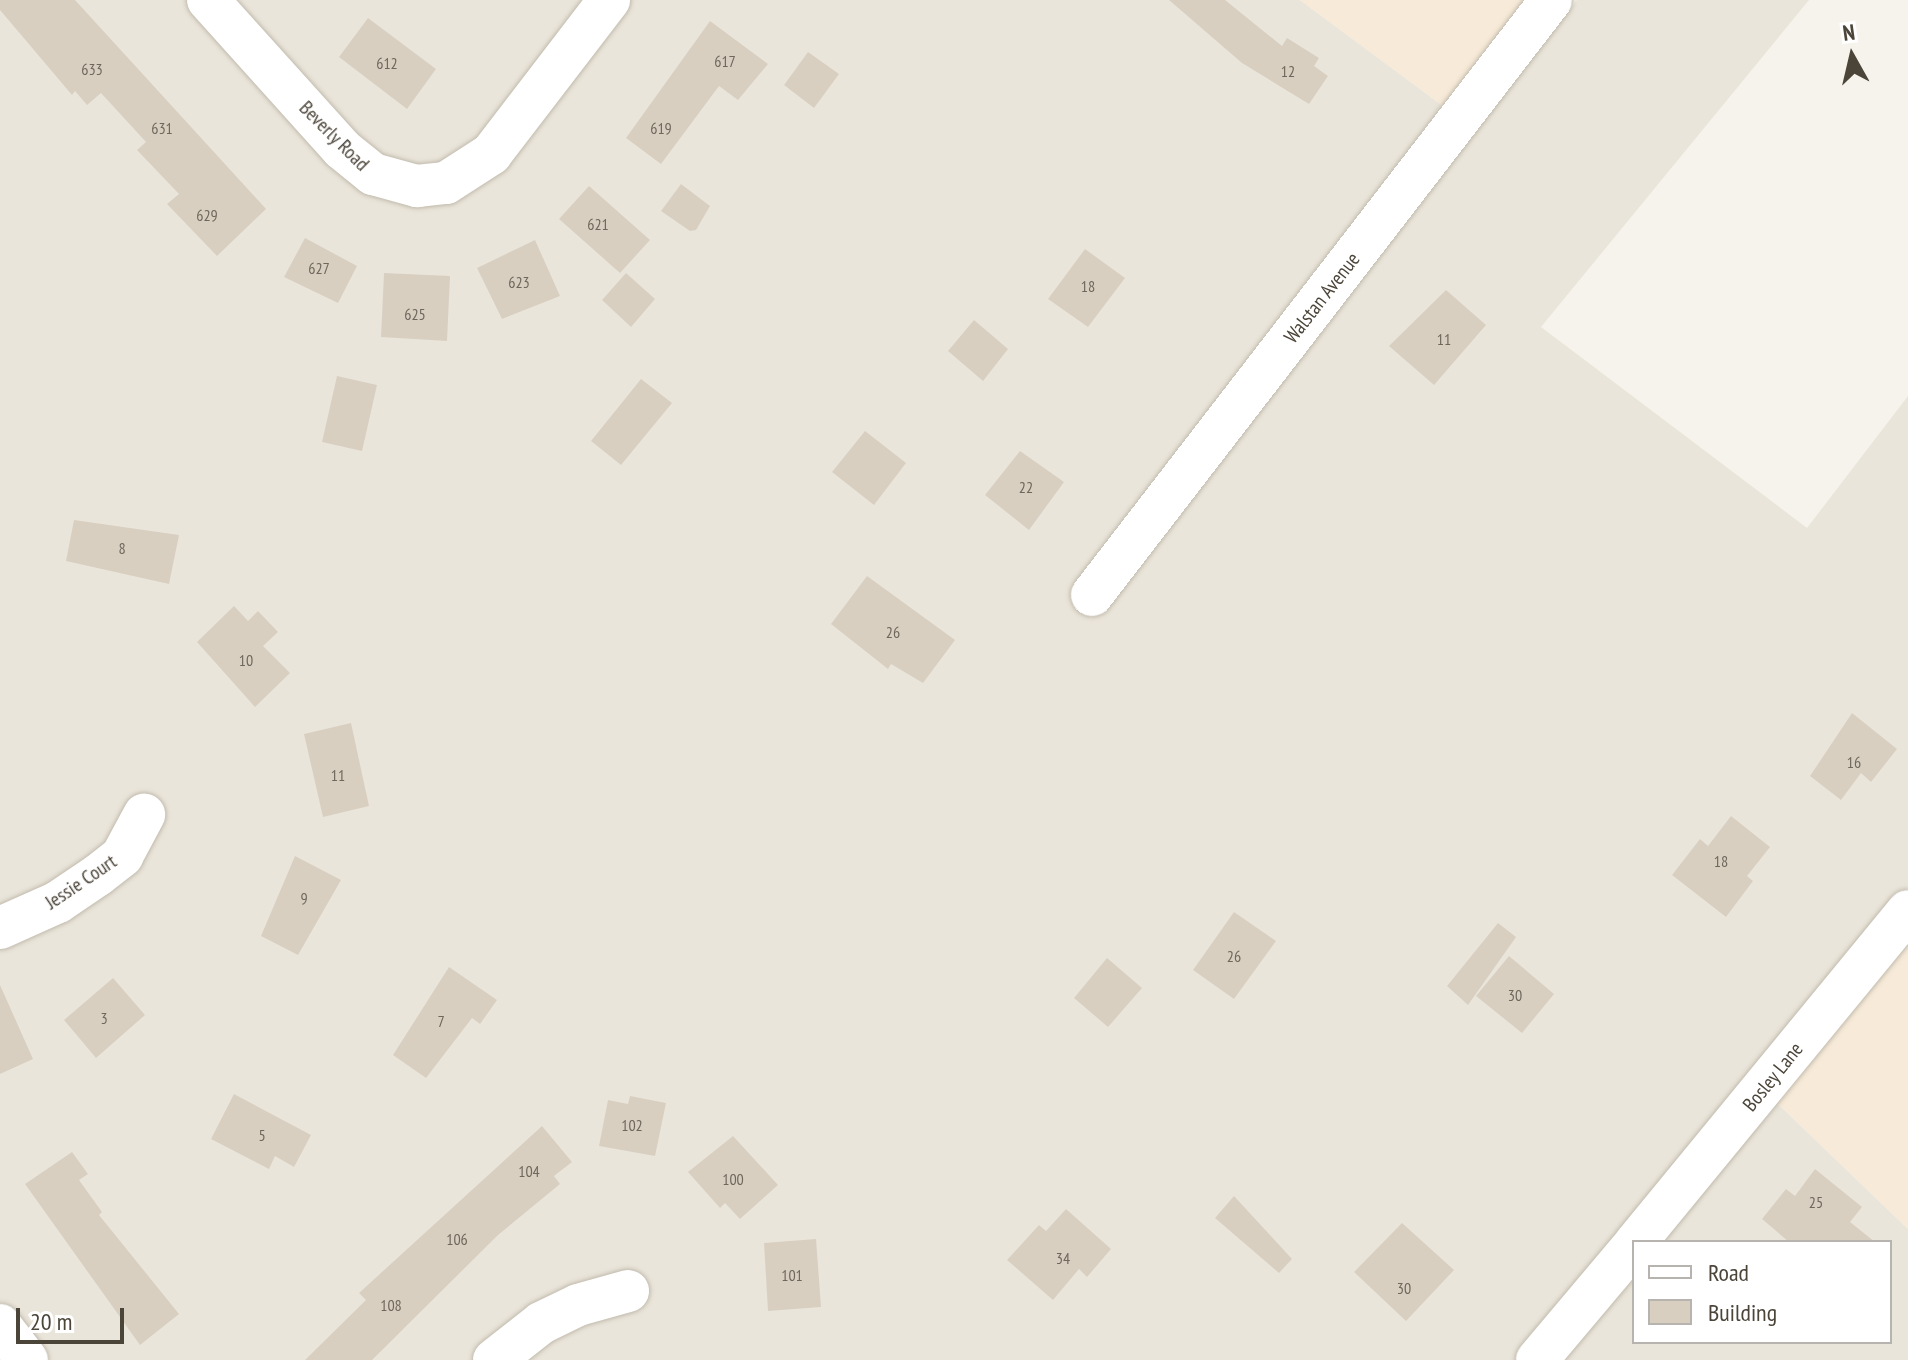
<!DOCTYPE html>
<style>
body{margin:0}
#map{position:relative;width:1908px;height:1360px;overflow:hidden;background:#f6f3ec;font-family:"PT Sans Narrow",sans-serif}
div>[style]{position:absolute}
.residential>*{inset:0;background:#eae5da}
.commercial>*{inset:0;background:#f7ead8}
.building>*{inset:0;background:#d8cfc1}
.roads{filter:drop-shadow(0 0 2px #c2bbae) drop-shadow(0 0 2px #c2bbae)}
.minor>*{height:42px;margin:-21px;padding:0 21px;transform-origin:21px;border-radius:21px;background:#fff}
span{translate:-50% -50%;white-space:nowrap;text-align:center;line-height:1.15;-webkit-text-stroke:6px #fff;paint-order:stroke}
.number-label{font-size:16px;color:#6e675b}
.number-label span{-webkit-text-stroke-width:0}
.street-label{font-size:20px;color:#4b4439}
.legend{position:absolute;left:1632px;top:1240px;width:260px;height:104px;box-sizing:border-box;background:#fff;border:2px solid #b7b4b0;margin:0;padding:10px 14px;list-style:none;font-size:24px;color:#4b4439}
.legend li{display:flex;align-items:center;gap:16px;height:40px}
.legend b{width:40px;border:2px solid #b7b4b0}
.north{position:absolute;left:1812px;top:16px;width:80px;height:80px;-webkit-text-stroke:6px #fff;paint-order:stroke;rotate:352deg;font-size:22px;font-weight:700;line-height:32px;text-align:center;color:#4b4439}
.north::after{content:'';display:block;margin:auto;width:28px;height:36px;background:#4b4439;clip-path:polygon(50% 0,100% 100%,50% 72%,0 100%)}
.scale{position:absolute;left:16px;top:1308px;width:108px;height:36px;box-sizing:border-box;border:4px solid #4b4439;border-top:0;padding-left:10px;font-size:24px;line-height:28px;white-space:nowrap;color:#4b4439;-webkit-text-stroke:6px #fff;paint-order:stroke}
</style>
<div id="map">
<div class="residential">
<i style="clip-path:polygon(evenodd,0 0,1300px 0,1474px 129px,1577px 0,1809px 0,1541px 327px,1807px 528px,1908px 396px,1908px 887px,1754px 1081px,1908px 1229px,1908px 1360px,0 1360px,0 0,1634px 1242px,1890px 1242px,1890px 1342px,1634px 1342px,1634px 1242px)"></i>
</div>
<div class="commercial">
<i style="clip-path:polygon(1300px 0,1534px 0,1447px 109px)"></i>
<i style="clip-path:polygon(1908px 926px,1908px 1229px,1771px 1097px)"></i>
</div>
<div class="building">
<i style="clip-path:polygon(0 0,75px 0,266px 209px,217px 256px,167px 204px,179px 194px,137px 150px,146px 142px,101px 93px,87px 105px,75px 91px,72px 95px,0 10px)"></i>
<i style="clip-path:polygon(1169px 0,1225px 0,1282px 46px,1287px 38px,1319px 58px,1314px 66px,1328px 76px,1309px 104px,1242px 63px)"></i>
<i style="clip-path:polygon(368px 18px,436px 69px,407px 109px,339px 57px)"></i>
<i style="clip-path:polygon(710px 21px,768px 64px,738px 100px,719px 86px,661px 164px,626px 138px)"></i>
<i style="clip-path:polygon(808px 52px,839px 74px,814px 108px,784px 85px)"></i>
<i style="clip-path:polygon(681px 184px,710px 206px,696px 230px,690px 231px,661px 211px)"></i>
<i style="clip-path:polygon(589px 186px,650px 240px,620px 273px,559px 219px)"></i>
<i style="clip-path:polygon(305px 238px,357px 266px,338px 303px,284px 277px)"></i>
<i style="clip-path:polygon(535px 240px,560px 296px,502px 319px,477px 268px)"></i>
<i style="clip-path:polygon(1085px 249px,1125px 278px,1088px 327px,1048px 299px)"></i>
<i style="clip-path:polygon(384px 273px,450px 276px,447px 341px,381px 337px)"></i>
<i style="clip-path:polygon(626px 273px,655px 299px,631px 327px,602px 300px)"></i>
<i style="clip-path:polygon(1446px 290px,1486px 325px,1434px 385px,1389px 346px)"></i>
<i style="clip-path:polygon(974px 320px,1008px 349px,983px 381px,948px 351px)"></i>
<i style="clip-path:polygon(337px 376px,377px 385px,362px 451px,322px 442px)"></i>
<i style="clip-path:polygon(641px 379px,672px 403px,621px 465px,591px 441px)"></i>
<i style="clip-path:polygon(865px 431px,906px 463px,874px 505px,832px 472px)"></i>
<i style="clip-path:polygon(1020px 451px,1064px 482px,1029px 530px,985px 495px)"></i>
<i style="clip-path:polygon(74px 520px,179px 535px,169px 584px,66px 561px)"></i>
<i style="clip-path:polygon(867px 576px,955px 640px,923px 683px,891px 664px,888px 669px,831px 624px)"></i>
<i style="clip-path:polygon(234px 606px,248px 621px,258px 611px,278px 632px,263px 646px,290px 673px,255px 707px,197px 642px)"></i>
<i style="clip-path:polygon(1852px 713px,1897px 749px,1871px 782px,1861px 773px,1841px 800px,1810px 776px)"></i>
<i style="clip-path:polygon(351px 723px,369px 806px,323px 817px,304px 734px)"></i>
<i style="clip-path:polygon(1731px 816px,1770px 847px,1747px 876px,1753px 881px,1726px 917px,1672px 875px,1700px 839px,1708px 846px)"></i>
<i style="clip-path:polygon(295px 856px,341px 880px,298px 955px,261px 936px)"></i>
<i style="clip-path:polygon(1234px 912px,1276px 941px,1234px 999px,1193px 970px)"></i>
<i style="clip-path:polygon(1498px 923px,1516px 937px,1468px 1005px,1447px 986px)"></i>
<i style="clip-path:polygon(1509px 956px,1554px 994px,1522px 1033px,1476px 996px)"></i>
<i style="clip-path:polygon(1107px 958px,1142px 988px,1108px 1027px,1074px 998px)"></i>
<i style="clip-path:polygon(449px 967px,497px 1000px,480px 1024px,472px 1018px,426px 1078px,393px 1055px)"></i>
<i style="clip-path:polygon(113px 978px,145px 1015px,96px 1058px,64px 1020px)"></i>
<i style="clip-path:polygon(0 985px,33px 1059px,0 1074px)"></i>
<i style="clip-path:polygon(234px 1094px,311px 1135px,294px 1167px,275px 1156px,269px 1169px,211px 1139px)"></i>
<i style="clip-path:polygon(630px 1096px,666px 1103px,655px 1156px,599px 1146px,608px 1100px,628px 1104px)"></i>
<i style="clip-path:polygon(542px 1126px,572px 1162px,554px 1176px,560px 1184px,498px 1235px,372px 1360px,305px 1360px,366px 1300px,359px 1293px)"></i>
<i style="clip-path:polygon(733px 1136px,778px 1185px,740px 1219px,725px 1203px,720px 1208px,688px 1172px)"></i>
<i style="clip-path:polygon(72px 1152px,88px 1174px,79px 1180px,102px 1212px,99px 1215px,179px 1314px,140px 1345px,25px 1184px)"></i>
<i style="clip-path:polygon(1815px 1169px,1862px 1207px,1850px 1222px,1875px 1242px,1789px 1242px,1762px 1219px,1786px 1189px,1795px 1196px)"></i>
<i style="clip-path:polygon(1234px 1196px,1292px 1259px,1279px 1273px,1215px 1218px)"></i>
<i style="clip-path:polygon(1066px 1209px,1111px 1249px,1087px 1277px,1079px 1269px,1053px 1300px,1007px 1260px,1039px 1225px,1046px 1231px)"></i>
<i style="clip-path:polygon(1402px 1223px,1454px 1270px,1406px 1321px,1354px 1272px)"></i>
<i style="clip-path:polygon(816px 1239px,821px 1307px,768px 1311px,764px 1243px)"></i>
</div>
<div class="roads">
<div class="minor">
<i style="left:208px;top:0;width:200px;rotate:48deg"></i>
<i style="left:342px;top:149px;width:40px;rotate:39deg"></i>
<i style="left:373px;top:174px;width:46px;rotate:15.3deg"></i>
<i style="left:417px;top:186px;width:29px;rotate:-6deg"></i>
<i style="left:446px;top:183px;width:54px;rotate:-32.8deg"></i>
<i style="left:491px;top:154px;width:194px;rotate:-52.5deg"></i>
<i style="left:1092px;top:595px;width:751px;rotate:-52.35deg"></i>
<i style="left:0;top:928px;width:64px;rotate:-24.1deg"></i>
<i style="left:58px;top:902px;width:48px;rotate:-34deg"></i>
<i style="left:98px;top:875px;width:31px;rotate:-38deg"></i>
<i style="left:122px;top:856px;width:47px;rotate:-61.8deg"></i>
<i style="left:1636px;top:1242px;width:428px;rotate:-50.6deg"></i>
<i style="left:0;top:1325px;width:44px;rotate:52.4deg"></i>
<i style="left:494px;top:1360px;width:60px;rotate:-38.2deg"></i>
<i style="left:541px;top:1323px;width:41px;rotate:-25.9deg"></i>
<i style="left:578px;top:1305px;width:52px;rotate:-15.6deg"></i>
<i style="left:1537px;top:1360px;width:150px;rotate:-49.9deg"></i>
</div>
</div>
<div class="number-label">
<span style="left:725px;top:61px">617</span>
<span style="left:387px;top:63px">612</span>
<span style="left:92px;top:69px">633</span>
<span style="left:1288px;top:71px">12</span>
<span style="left:162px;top:128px">631</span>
<span style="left:661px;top:128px">619</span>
<span style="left:207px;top:215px">629</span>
<span style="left:598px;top:224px">621</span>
<span style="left:319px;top:268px">627</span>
<span style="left:519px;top:282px">623</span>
<span style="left:1088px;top:286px">18</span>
<span style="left:415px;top:314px">625</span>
<span style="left:1444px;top:339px">11</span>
<span style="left:1026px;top:487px">22</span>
<span style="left:122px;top:548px">8</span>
<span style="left:893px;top:632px">26</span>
<span style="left:246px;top:660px">10</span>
<span style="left:1854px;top:762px">16</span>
<span style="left:338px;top:775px">11</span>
<span style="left:1721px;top:861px">18</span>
<span style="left:304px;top:898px">9</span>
<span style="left:1234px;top:956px">26</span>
<span style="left:1515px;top:995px">30</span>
<span style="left:104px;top:1018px">3</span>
<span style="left:441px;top:1021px">7</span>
<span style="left:632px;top:1125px">102</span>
<span style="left:262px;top:1135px">5</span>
<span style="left:529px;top:1171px">104</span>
<span style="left:733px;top:1179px">100</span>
<span style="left:1816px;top:1202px">25</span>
<span style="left:457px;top:1239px">106</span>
<span style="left:1063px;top:1258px">34</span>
<span style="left:792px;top:1275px">101</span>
<span style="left:1404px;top:1288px">30</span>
<span style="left:391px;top:1305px">108</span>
</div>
<div class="street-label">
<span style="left:334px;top:136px;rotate:45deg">Beverly Road</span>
<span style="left:1322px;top:298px;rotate:-52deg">Walstan Avenue</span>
<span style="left:81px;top:882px;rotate:-34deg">Jessie Court</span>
<span style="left:1773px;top:1077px;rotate:-51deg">Bosley Lane</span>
</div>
<ul class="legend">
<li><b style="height:10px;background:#fff"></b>Road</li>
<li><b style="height:22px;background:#d8cfc1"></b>Building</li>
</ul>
<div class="north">N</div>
<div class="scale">20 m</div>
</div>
